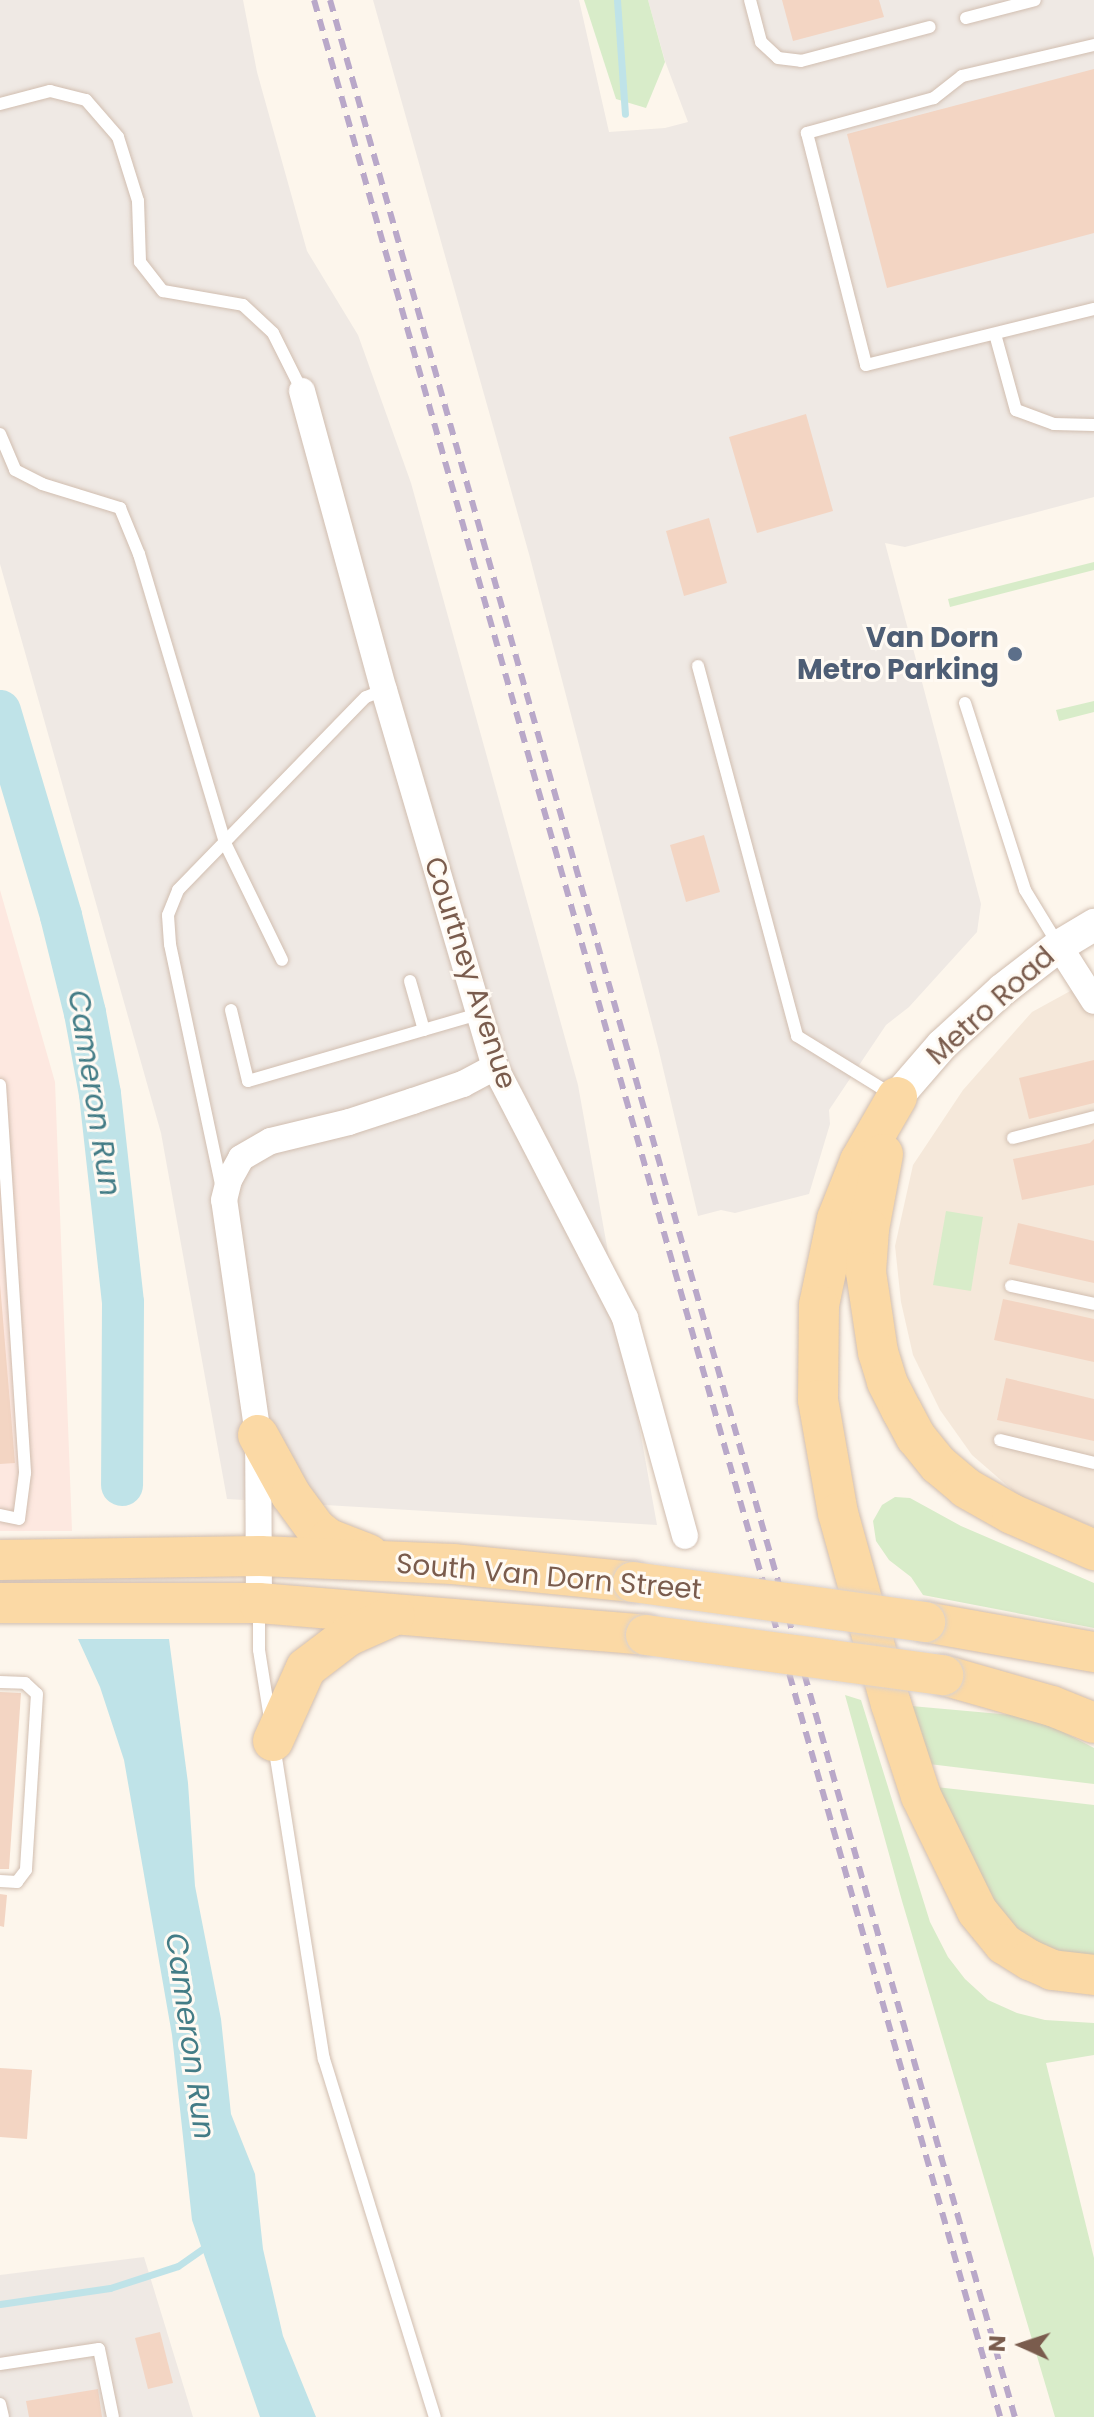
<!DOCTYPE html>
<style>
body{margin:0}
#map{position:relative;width:1094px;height:2417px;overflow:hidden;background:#fdf6ec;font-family:Poppins,sans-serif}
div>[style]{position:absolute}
.residential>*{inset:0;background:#f5e8da}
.commercial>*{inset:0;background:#fde8e0}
.industrial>*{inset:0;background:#efe9e4}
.green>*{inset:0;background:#d8ecc9}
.water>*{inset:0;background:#bfe3e8}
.stream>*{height:7px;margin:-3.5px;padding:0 3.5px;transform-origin:3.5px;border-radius:3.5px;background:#bfe3e8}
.river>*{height:42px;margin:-21px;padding:0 21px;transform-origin:21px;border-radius:21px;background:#bfe3e8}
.building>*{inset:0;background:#f3d5c3}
.roads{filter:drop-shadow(0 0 2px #d1beb0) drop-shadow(0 0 2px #d1beb0)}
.service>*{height:12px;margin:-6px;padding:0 6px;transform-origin:6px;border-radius:6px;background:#fff}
.minor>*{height:26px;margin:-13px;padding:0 13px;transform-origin:13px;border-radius:13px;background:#fff}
.tertiary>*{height:32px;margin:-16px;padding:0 16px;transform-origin:16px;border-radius:16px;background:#fff}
.primary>*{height:40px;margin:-20px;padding:0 20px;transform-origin:20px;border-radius:20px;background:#fbd9a5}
.rail>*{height:6px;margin-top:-3px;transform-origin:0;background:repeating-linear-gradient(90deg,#b9a8c9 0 12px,transparent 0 20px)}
.bridges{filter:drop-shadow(0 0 2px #dad1cd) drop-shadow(0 0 2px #dad1cd)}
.primary-bridge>*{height:40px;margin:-20px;padding:0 20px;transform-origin:20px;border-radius:20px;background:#fbd9a5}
.dots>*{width:22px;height:22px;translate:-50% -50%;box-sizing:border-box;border:4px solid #fffaf3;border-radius:50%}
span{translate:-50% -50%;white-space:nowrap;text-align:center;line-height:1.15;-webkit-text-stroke:6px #fffaf3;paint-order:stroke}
.service-label{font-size:28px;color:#4e5e75;font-weight:700}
.right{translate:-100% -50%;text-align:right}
.street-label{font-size:28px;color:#7a5c4d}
.water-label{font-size:30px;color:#437c86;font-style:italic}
.north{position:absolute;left:982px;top:2305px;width:80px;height:80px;-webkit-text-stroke:6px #fffaf3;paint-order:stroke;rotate:273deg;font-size:22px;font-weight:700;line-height:32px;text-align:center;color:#7a5c4d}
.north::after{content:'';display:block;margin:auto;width:28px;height:36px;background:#7a5c4d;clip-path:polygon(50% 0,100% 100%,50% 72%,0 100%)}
</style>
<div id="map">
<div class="residential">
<i style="clip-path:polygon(1094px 978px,1094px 1527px,1018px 1495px,972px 1455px,940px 1410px,913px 1355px,901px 1302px,895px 1246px,913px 1165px,963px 1090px,1032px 1012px)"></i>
</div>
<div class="commercial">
<i style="clip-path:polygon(0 890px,55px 1082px,72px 1531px,0 1531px)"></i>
</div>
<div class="industrial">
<i style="clip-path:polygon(0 0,243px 0,257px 72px,307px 251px,358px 335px,411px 483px,578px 1085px,657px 1525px,227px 1499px,161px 1133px,0 564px)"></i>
<i style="clip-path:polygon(373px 0,579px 0,609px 132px,665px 128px,688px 122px,665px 61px,648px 0,1094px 0,1094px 497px,905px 547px,885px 543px,981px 904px,977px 932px,909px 1007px,886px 1025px,829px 1110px,830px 1124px,809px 1194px,735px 1213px,721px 1210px,698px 1216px,658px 1047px,529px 554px)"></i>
<i style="clip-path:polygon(144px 2257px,193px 2417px,0 2417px,0 2275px)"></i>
</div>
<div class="green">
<i style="clip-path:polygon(584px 0,648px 0,665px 62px,646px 108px,616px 99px)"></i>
<i style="clip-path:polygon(1094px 562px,1094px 570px,950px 607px,948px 599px)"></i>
<i style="clip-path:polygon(1094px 701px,1094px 712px,1059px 721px,1056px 710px)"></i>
<i style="clip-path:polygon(946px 1211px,983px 1217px,971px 1291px,933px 1285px)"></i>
<i style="clip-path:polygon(895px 1497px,910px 1498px,961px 1526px,1094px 1583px,1094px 1628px,923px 1595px,911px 1577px,889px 1560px,876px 1541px,873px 1521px,882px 1505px)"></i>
<i style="clip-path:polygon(845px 1695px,861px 1700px,930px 1922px,948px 1957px,965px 1979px,988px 2000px,1017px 2013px,1045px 2020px,1094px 2023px,1094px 2055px,1046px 2063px,1094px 2258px,1094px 2417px,1055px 2417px,902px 1901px)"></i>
<i style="clip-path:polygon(911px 1706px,1012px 1715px,1048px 1724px,1094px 1748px,1094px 1784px,929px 1764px)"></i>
<i style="clip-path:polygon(936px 1787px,1094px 1805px,1094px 1961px,1075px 1963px,1009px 1929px)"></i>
</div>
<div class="water">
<i style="clip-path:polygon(78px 1639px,169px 1639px,188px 1783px,195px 1886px,221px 2019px,231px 2114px,255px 2174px,263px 2249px,283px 2336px,316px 2417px,260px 2417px,192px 2220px,172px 2035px,124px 1760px,100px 1687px)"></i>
</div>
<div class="stream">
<i style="left:617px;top:0;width:114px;rotate:86deg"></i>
<i style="left:0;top:2304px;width:111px;rotate:-8.3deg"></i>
<i style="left:110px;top:2288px;width:71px;rotate:-17.9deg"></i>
<i style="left:178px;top:2266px;width:35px;rotate:-35deg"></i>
</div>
<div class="river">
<i style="left:0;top:711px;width:214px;rotate:73.4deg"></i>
<i style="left:61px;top:916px;width:100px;rotate:76.1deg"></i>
<i style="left:85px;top:1013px;width:82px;rotate:79.5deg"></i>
<i style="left:100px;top:1094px;width:210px;rotate:83.7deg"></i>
<i style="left:123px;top:1303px;width:182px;rotate:90.3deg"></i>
</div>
<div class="building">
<i style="clip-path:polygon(782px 0,879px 0,884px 17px,793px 41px)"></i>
<i style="clip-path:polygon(1094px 69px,1094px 233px,887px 288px,847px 134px)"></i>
<i style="clip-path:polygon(806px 414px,833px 511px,757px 533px,729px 437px)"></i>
<i style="clip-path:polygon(709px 518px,727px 583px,684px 596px,666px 531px)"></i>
<i style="clip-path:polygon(704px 835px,720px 892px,686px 902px,670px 845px)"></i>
<i style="clip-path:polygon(1094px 1060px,1094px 1103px,1029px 1119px,1019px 1078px)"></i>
<i style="clip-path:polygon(1094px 1139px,1094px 1185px,1022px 1200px,1013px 1159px,1090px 1143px)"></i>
<i style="clip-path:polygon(1018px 1223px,1094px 1241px,1094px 1283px,1009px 1264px)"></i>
<i style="clip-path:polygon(0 1284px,15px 1463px,0 1464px)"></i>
<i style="clip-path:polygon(1003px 1299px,1094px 1319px,1094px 1362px,994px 1340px)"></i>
<i style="clip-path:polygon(1006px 1378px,1094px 1399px,1094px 1441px,997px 1420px)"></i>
<i style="clip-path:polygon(0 1692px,21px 1693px,9px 1869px,0 1869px)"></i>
<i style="clip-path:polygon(0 1894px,7px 1895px,4px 1927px,0 1926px)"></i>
<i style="clip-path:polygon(0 2068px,32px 2070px,27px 2139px,0 2137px)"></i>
<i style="clip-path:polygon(160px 2332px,173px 2383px,148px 2389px,135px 2338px)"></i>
<i style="clip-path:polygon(98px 2389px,102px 2417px,29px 2417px,26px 2401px)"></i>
</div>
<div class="roads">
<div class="service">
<i style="left:750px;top:0;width:43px;rotate:75.3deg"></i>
<i style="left:761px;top:42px;width:23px;rotate:43deg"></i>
<i style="left:778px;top:58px;width:23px;rotate:7deg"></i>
<i style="left:801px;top:61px;width:133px;rotate:-14.8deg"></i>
<i style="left:966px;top:18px;width:71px;rotate:-14.6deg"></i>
<i style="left:1094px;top:45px;width:136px;rotate:166.8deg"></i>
<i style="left:962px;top:76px;width:36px;rotate:142deg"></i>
<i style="left:934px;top:98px;width:132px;rotate:164.6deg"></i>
<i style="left:807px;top:133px;width:239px;rotate:75.7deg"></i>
<i style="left:866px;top:365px;width:235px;rotate:-13.8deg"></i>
<i style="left:0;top:104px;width:52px;rotate:-14.6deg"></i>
<i style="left:50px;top:91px;width:37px;rotate:14deg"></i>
<i style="left:86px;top:100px;width:49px;rotate:49.1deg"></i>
<i style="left:118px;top:137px;width:67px;rotate:72.6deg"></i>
<i style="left:138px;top:201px;width:61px;rotate:88.1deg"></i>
<i style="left:140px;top:262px;width:37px;rotate:52deg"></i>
<i style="left:163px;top:291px;width:81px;rotate:9.9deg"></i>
<i style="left:243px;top:305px;width:41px;rotate:43deg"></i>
<i style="left:273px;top:333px;width:65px;rotate:63.4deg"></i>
<i style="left:995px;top:334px;width:79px;rotate:74.6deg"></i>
<i style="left:1016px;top:410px;width:40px;rotate:20.2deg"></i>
<i style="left:1054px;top:424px;width:40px;rotate:1.4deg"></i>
<i style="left:0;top:434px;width:39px;rotate:67deg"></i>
<i style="left:15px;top:470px;width:30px;rotate:27deg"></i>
<i style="left:42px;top:484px;width:82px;rotate:17.1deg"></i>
<i style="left:120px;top:508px;width:50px;rotate:67.6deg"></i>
<i style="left:139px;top:554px;width:302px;rotate:73.4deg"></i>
<i style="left:225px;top:843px;width:130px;rotate:64deg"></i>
<i style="left:698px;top:666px;width:383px;rotate:75deg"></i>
<i style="left:797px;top:1036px;width:114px;rotate:31.7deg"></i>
<i style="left:965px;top:703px;width:196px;rotate:72.2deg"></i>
<i style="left:1025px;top:890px;width:66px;rotate:58.7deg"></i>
<i style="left:410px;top:981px;width:51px;rotate:74.1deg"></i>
<i style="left:231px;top:1010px;width:73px;rotate:76.5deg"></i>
<i style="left:248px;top:1081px;width:240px;rotate:-16.2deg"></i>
<i style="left:0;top:1085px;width:389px;rotate:86.3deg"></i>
<i style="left:25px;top:1473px;width:46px;rotate:97.4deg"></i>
<i style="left:19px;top:1519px;width:19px;rotate:-168deg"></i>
<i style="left:1013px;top:1138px;width:84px;rotate:-14.5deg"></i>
<i style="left:222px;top:1189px;width:250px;rotate:-102deg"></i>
<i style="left:170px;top:944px;width:29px;rotate:-94deg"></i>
<i style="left:168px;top:915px;width:27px;rotate:-68deg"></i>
<i style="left:178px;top:890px;width:269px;rotate:-45.8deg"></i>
<i style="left:366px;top:697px;width:19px;rotate:-21deg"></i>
<i style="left:1011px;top:1286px;width:85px;rotate:12.2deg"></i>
<i style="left:1000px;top:1440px;width:97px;rotate:13.7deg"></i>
<i style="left:259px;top:1610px;width:40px;rotate:90deg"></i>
<i style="left:259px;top:1650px;width:70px;rotate:80.9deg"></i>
<i style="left:0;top:1682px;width:25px;rotate:2deg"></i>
<i style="left:25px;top:1683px;width:16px;rotate:43deg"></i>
<i style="left:37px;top:1694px;width:176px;rotate:93.6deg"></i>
<i style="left:26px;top:1870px;width:15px;rotate:127deg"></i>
<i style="left:17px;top:1882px;width:17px;rotate:-177deg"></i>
<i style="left:274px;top:1745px;width:318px;rotate:81deg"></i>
<i style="left:324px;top:2059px;width:375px;rotate:72.8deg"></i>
<i style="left:0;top:2364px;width:100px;rotate:-8.6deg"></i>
<i style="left:99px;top:2349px;width:69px;rotate:78.4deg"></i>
<i style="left:0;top:2404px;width:13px;rotate:77deg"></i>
</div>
<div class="minor">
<i style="left:302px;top:391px;width:310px;rotate:74.7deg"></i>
<i style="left:384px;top:690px;width:393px;rotate:73.6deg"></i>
<i style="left:495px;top:1067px;width:283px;rotate:62.6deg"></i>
<i style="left:625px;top:1318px;width:226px;rotate:74.6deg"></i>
<i style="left:1059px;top:946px;width:65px;rotate:57.5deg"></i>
<i style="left:259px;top:1603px;width:168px;rotate:-90.3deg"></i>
<i style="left:258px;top:1435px;width:237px;rotate:-98.2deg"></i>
<i style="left:224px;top:1200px;width:21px;rotate:-76deg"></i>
<i style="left:229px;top:1180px;width:25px;rotate:-61deg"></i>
<i style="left:241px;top:1158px;width:34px;rotate:-30deg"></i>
<i style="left:271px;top:1141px;width:80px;rotate:-13.7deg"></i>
<i style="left:349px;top:1122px;width:67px;rotate:-18.2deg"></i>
<i style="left:413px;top:1101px;width:53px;rotate:-18.8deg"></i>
<i style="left:463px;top:1084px;width:36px;rotate:-28deg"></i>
</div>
<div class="tertiary">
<i style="left:897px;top:1097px;width:69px;rotate:-49.1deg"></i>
<i style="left:942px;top:1045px;width:81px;rotate:-42.5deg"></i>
<i style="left:1002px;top:990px;width:72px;rotate:-37.7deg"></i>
<i style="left:1059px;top:946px;width:41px;rotate:-31deg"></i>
</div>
<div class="primary">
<i style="left:897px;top:1097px;width:74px;rotate:120deg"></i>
<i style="left:860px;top:1161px;width:62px;rotate:111.6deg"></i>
<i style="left:837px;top:1219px;width:88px;rotate:101.8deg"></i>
<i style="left:819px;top:1305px;width:95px;rotate:90.6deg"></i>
<i style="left:818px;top:1400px;width:115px;rotate:80deg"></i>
<i style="left:838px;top:1513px;width:198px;rotate:74.5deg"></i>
<i style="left:891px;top:1704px;width:97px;rotate:71.9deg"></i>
<i style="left:921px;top:1796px;width:128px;rotate:64deg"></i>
<i style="left:977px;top:1911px;width:43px;rotate:50.7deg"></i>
<i style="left:1004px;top:1944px;width:31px;rotate:32deg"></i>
<i style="left:1030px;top:1960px;width:24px;rotate:24deg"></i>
<i style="left:1052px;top:1970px;width:42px;rotate:6.8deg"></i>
<i style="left:883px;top:1154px;width:76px;rotate:100.6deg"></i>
<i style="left:869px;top:1229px;width:43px;rotate:94deg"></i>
<i style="left:866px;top:1272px;width:81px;rotate:81.5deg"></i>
<i style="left:878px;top:1352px;width:31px;rotate:73deg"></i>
<i style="left:887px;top:1382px;width:33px;rotate:63deg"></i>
<i style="left:902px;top:1411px;width:30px;rotate:62deg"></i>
<i style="left:916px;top:1437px;width:36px;rotate:51deg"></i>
<i style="left:939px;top:1465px;width:35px;rotate:40deg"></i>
<i style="left:966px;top:1488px;width:53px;rotate:29.5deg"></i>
<i style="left:1012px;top:1514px;width:90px;rotate:23.7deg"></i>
<i style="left:258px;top:1435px;width:68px;rotate:61.2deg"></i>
<i style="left:291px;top:1495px;width:42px;rotate:53.7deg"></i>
<i style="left:316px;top:1529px;width:16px;rotate:38deg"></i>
<i style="left:329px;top:1539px;width:42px;rotate:21deg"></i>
<i style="left:0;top:1560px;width:260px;rotate:-0.9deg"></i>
<i style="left:260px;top:1556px;width:193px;rotate:2.4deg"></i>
<i style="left:453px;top:1564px;width:181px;rotate:5.7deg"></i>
<i style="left:0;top:1603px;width:259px"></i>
<i style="left:259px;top:1603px;width:388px;rotate:4.7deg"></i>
<i style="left:925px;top:1622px;width:172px;rotate:10.1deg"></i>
<i style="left:943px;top:1675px;width:113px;rotate:15.9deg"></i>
<i style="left:1052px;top:1706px;width:45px;rotate:22deg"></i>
<i style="left:273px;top:1741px;width:80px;rotate:-65.7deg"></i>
<i style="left:306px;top:1668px;width:53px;rotate:-37.3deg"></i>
<i style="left:348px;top:1636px;width:51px;rotate:-24.1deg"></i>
</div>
</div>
<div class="rail">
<i style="left:314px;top:0;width:2512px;rotate:74.15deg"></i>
<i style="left:330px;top:0;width:2512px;rotate:74.18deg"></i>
</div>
<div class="bridges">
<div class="primary-bridge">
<i style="left:633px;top:1582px;width:295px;rotate:7.8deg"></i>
<i style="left:646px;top:1635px;width:300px;rotate:7.7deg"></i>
</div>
</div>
<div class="dots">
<i style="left:1015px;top:654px;background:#5c6f8a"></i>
</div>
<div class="service-label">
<span class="right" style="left:999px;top:654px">Van Dorn<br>Metro Parking</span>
</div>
<div class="street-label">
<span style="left:470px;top:973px;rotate:72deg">Courtney Avenue</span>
<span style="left:991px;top:1006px;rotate:-42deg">Metro Road</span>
<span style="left:549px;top:1577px;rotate:5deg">South Van Dorn Street</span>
</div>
<div class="water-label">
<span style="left:94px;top:1093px;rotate:81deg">Cameron Run</span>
<span style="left:190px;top:2036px;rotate:82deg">Cameron Run</span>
</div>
<div class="north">N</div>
</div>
